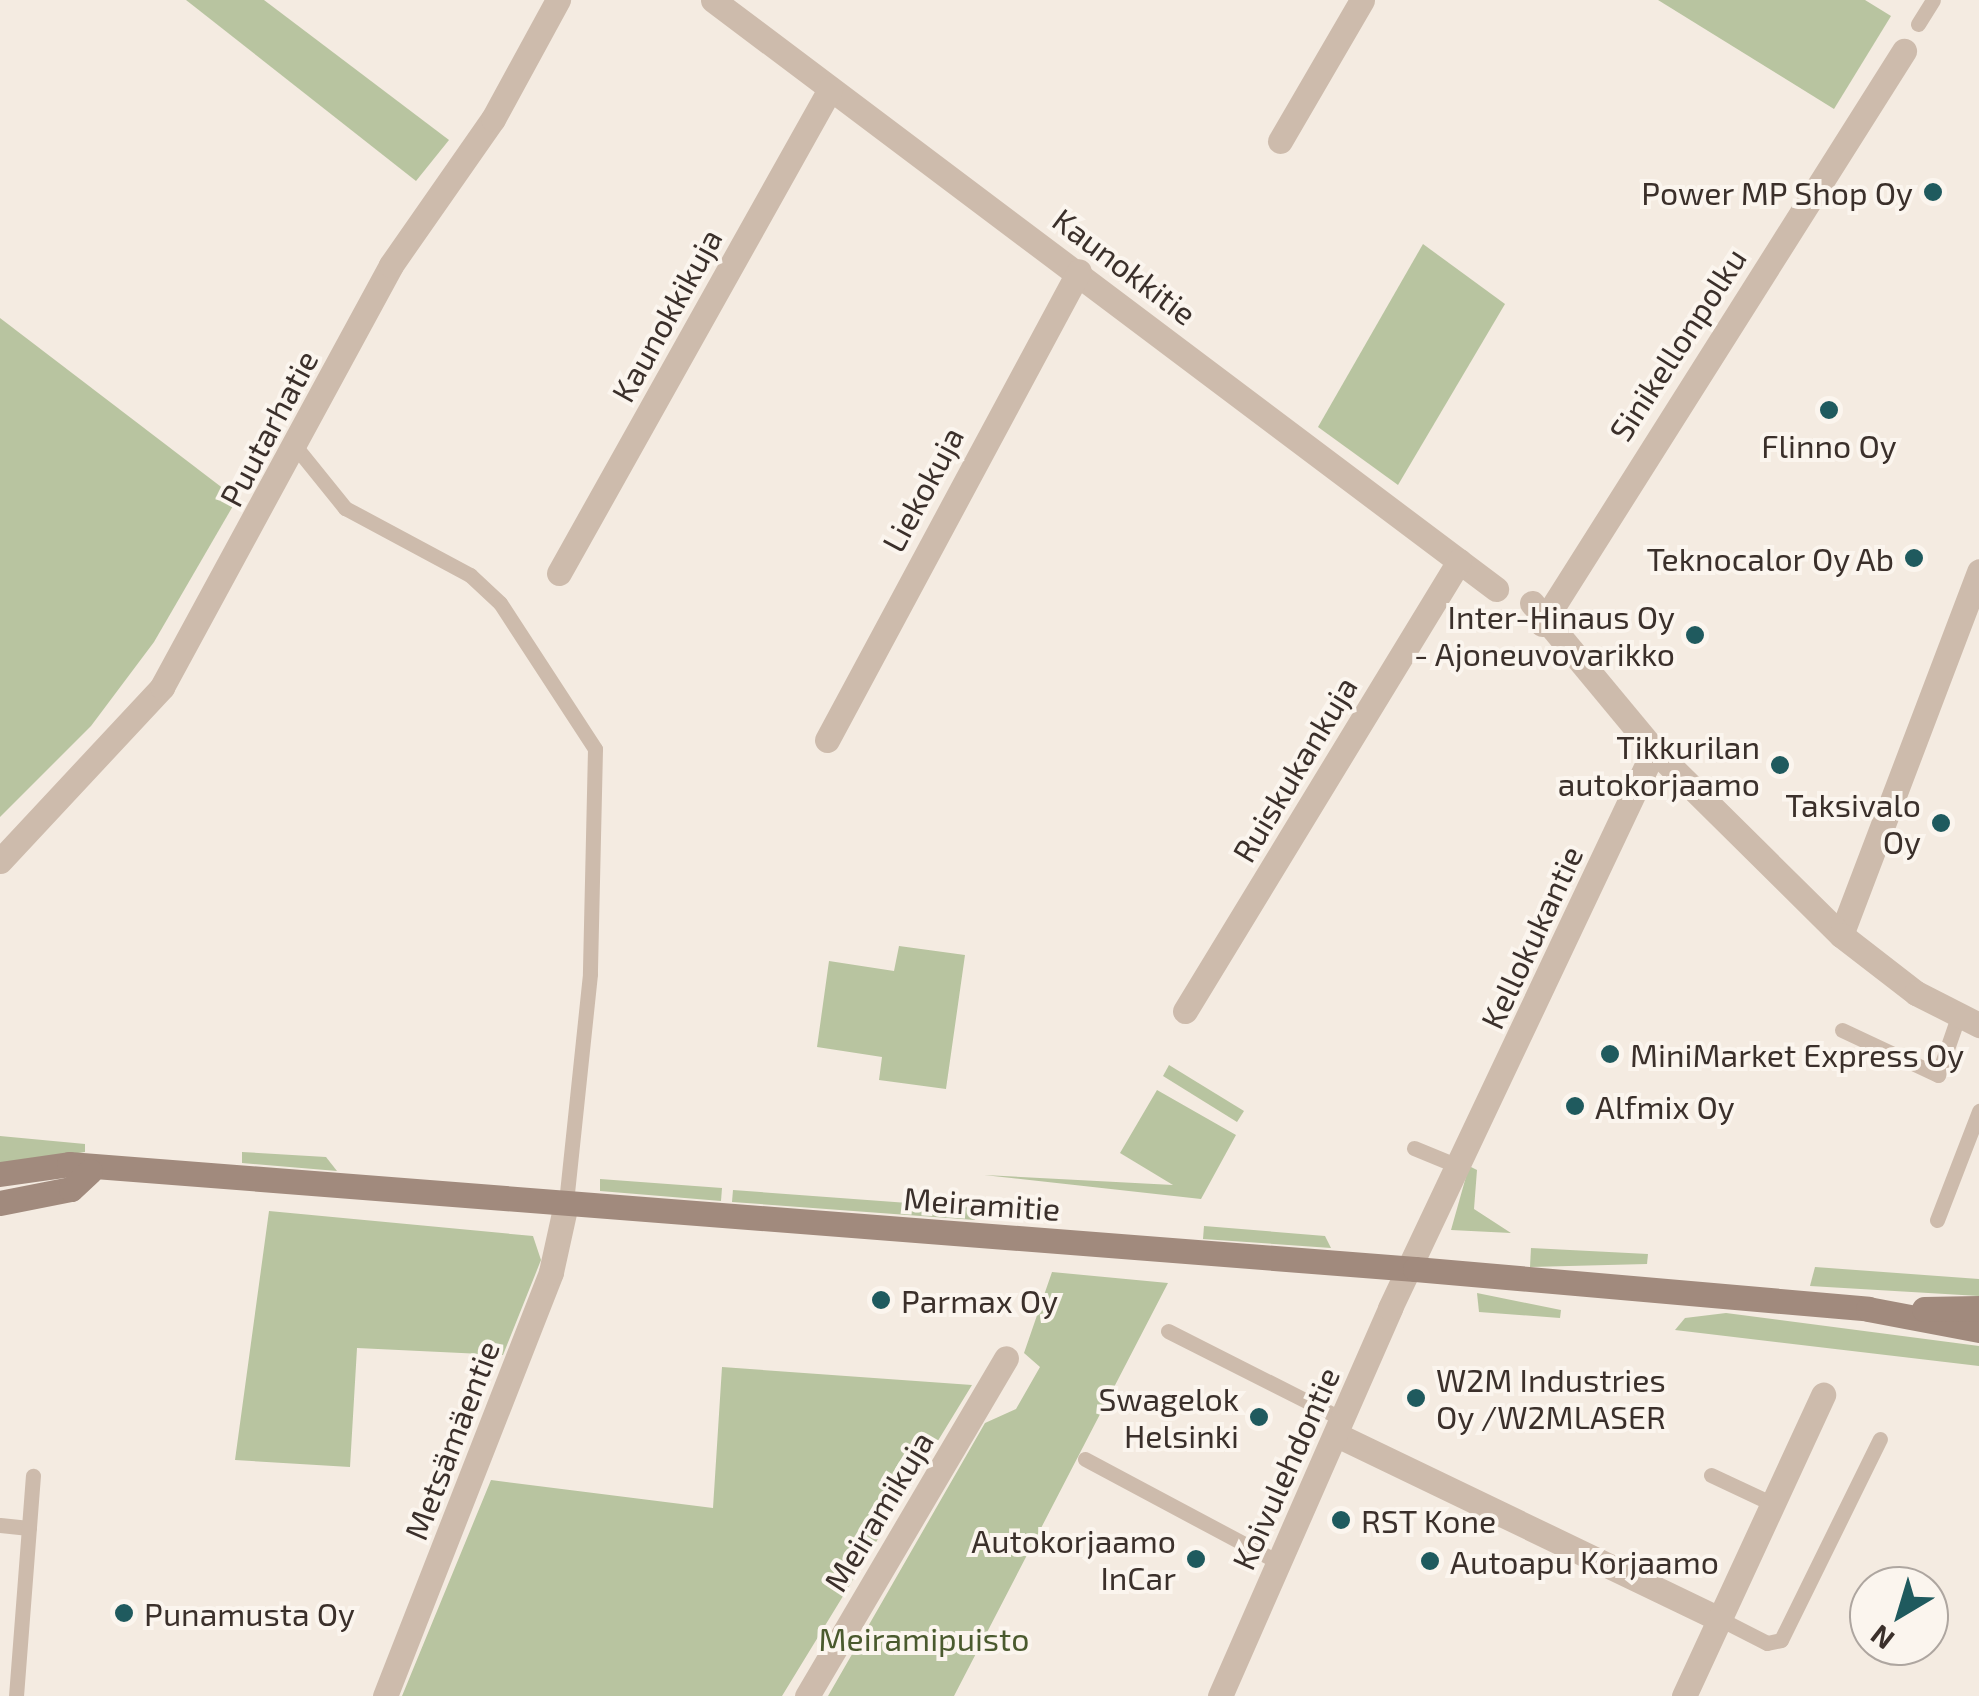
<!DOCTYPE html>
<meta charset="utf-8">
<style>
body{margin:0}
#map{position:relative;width:1979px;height:1696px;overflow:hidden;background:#f4ebe1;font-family:"Exo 2",sans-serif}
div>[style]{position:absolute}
.green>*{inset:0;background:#b8c4a0}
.service>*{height:15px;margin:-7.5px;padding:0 7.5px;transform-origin:7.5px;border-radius:7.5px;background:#cdbbac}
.minor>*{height:25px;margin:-12.5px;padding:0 12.5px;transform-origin:12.5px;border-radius:12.5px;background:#cdbbac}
.secondary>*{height:25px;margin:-12.5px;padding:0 12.5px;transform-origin:12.5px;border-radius:12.5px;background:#a18a7d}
.dots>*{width:28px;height:28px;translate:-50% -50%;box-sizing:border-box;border:5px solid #fbf5ee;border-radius:50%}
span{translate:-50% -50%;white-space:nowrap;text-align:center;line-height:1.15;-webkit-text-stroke:8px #fbf5ee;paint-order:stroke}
.poi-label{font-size:32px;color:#3b302b}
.right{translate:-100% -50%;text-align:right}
.left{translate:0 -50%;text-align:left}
.street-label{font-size:32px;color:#3b302b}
.park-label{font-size:32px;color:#4a5a2e}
.north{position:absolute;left:1849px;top:1566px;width:100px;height:100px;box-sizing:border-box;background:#fbf5ee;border:2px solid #aea6a0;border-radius:50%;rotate:218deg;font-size:28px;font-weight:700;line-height:40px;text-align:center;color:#3b302b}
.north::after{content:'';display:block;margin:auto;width:35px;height:45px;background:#1f5a5e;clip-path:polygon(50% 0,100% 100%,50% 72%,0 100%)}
</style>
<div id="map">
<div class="green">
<i style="clip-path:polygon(186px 0,264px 0,449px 140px,416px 181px)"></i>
<i style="clip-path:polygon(1658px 0,1865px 0,1891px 16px,1834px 109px)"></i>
<i style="clip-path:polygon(1423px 244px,1505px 304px,1398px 485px,1318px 427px)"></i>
<i style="clip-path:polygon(0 318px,237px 499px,154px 642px,91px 726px,0 817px)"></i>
<i style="clip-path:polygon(899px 946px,965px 955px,946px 1089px,879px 1080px,882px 1057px,817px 1047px,829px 961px,894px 971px)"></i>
<i style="clip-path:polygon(1169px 1065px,1244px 1111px,1237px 1122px,1163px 1076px)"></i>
<i style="clip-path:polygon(1157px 1090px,1236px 1135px,1201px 1199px,984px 1175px,1173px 1185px,1120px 1153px)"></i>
<i style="clip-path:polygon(0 1136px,85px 1144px,85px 1152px,0 1164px)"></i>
<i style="clip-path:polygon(242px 1152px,326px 1157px,337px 1171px,242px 1163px)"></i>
<i style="clip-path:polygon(1469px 1166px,1477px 1170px,1474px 1209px,1511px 1233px,1451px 1230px)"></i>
<i style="clip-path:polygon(600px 1179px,722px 1188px,721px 1201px,600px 1191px)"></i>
<i style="clip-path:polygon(733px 1190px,976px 1208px,975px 1220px,732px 1202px)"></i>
<i style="clip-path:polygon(269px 1211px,533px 1236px,541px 1260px,503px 1355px,357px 1348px,350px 1467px,235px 1460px)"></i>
<i style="clip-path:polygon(1204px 1226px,1325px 1236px,1331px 1248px,1203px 1239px)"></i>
<i style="clip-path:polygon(1531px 1248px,1648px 1254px,1647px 1264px,1530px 1267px)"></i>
<i style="clip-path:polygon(1815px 1267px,1979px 1279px,1979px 1296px,1810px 1286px)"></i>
<i style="clip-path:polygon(1052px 1272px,1168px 1283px,954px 1696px,828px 1696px,985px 1423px,1016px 1409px,1040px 1367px,1024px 1353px)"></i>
<i style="clip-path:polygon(1477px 1293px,1561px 1310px,1560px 1318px,1479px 1312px)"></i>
<i style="clip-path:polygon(1726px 1313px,1979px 1346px,1979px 1366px,1675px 1330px,1685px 1318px)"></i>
<i style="clip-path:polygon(722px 1367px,972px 1385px,782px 1696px,402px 1696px,491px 1480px,713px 1508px)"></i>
</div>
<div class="service">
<i style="left:1918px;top:24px;width:28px;rotate:-58deg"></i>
<i style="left:295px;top:446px;width:80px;rotate:51.1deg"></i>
<i style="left:345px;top:508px;width:142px;rotate:28.2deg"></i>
<i style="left:470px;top:575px;width:41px;rotate:43deg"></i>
<i style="left:500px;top:603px;width:174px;rotate:56.9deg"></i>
<i style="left:595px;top:749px;width:225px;rotate:91.3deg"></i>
<i style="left:590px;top:974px;width:231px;rotate:96deg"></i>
<i style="left:1842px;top:1030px;width:106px;rotate:25.1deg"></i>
<i style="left:1938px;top:1075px;width:61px;rotate:-71deg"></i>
<i style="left:1414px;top:1148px;width:50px;rotate:22.4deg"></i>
<i style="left:1937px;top:1220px;width:117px;rotate:-68.9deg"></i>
<i style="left:1168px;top:1331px;width:197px;rotate:26.8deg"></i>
<i style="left:1085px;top:1459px;width:221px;rotate:28.1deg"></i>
<i style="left:1711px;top:1475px;width:68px;rotate:25.1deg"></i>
<i style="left:0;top:1525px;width:29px;rotate:6deg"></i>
<i style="left:1718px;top:1618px;width:55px;rotate:27deg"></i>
<i style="left:1767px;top:1643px;width:14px;rotate:-12deg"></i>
<i style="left:1781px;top:1640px;width:224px;rotate:-63.8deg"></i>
<i style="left:16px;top:1696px;width:221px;rotate:-85.6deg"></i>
</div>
<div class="minor">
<i style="left:713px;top:0;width:980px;rotate:36.95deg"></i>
<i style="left:1280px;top:141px;width:163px;rotate:-59.8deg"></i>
<i style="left:559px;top:573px;width:555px;rotate:-60.75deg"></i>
<i style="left:1532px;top:603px;width:191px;rotate:50.3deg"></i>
<i style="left:1542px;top:624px;width:678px;rotate:-57.72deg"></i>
<i style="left:827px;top:740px;width:532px;rotate:-61.75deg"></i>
<i style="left:0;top:861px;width:238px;rotate:-47deg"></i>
<i style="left:162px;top:687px;width:480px;rotate:-61.5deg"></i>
<i style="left:391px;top:265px;width:178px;rotate:-55.1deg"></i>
<i style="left:493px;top:119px;width:136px;rotate:-61.4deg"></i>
<i style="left:1841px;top:935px;width:389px;rotate:-69.2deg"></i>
<i style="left:1185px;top:1011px;width:527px;rotate:-58.66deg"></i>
<i style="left:1337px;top:1435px;width:423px;rotate:25.7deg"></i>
<i style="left:385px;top:1696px;width:455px;rotate:-68.6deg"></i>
<i style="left:551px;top:1272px;width:70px;rotate:-77.6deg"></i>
<i style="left:807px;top:1696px;width:392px;rotate:-59.5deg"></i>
<i style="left:1220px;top:1696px;width:424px;rotate:-66.3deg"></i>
<i style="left:1390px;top:1308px;width:617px;rotate:-64.68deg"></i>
<i style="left:1654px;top:750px;width:263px;rotate:44.7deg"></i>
<i style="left:1841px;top:935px;width:95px;rotate:37.7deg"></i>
<i style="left:1916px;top:993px;width:71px;rotate:26.9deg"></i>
<i style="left:1684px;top:1696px;width:332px;rotate:-65.2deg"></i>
</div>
<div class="secondary">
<i style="left:0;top:1174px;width:70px;rotate:-8.2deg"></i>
<i style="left:69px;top:1164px;width:1350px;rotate:4.46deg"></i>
<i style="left:1415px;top:1269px;width:455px;rotate:5deg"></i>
<i style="left:1868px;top:1309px;width:113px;rotate:10.7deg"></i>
<i style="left:0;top:1203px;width:72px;rotate:-11.2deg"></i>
<i style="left:71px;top:1189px;width:26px;rotate:-43deg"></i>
<i style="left:1924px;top:1309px;width:55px;rotate:-1deg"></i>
</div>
<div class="dots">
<i style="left:1933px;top:192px;background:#1f5a5e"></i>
<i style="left:1829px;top:410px;background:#1f5a5e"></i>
<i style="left:1914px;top:558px;background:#1f5a5e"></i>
<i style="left:1695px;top:635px;background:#1f5a5e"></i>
<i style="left:1780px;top:765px;background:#1f5a5e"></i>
<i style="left:1941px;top:823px;background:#1f5a5e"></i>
<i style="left:1610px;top:1054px;background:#1f5a5e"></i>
<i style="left:1575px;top:1106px;background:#1f5a5e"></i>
<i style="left:881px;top:1300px;background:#1f5a5e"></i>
<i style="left:1416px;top:1398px;background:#1f5a5e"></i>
<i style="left:1259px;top:1417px;background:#1f5a5e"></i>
<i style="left:1341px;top:1520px;background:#1f5a5e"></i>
<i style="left:1196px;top:1559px;background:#1f5a5e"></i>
<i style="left:1430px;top:1561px;background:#1f5a5e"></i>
<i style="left:124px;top:1613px;background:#1f5a5e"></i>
</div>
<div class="poi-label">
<span class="right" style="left:1913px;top:192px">Power MP Shop Oy</span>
<span style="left:1829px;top:445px">Flinno Oy</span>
<span class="right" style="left:1894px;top:558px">Teknocalor Oy Ab</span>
<span class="right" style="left:1675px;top:635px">Inter-Hinaus Oy<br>- Ajoneuvovarikko</span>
<span class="right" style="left:1760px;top:765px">Tikkurilan<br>autokorjaamo</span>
<span class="right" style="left:1921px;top:823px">Taksivalo<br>Oy</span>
<span class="left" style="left:1630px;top:1054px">MiniMarket Express Oy</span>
<span class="left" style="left:1595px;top:1106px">Alfmix Oy</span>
<span class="left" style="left:901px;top:1300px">Parmax Oy</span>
<span class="left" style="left:1436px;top:1398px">W2M Industries<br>Oy /W2MLASER</span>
<span class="right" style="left:1239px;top:1417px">Swagelok<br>Helsinki</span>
<span class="left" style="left:1361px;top:1520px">RST Kone</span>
<span class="right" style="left:1176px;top:1559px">Autokorjaamo<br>InCar</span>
<span class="left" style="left:1450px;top:1561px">Autoapu Korjaamo</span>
<span class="left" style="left:144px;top:1613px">Punamusta Oy</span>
</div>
<div class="street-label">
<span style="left:1125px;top:266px;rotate:37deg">Kaunokkitie</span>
<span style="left:666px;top:315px;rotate:-61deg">Kaunokkikuja</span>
<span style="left:1677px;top:344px;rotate:-57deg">Sinikellonpolku</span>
<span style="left:268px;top:428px;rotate:-62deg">Puutarhatie</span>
<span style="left:922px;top:489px;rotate:-62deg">Liekokuja</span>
<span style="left:1294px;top:769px;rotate:-59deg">Ruiskukankuja</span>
<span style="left:1531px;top:937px;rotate:-65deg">Kellokukantie</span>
<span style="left:982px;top:1203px;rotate:4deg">Meiramitie</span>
<span style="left:451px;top:1440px;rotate:-69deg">Metsämäentie</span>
<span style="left:1285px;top:1468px;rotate:-66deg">Koivulehdontie</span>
<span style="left:878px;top:1511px;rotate:-59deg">Meiramikuja</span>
</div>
<div class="park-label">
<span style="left:924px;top:1638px">Meiramipuisto</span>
</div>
<div class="north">N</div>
</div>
